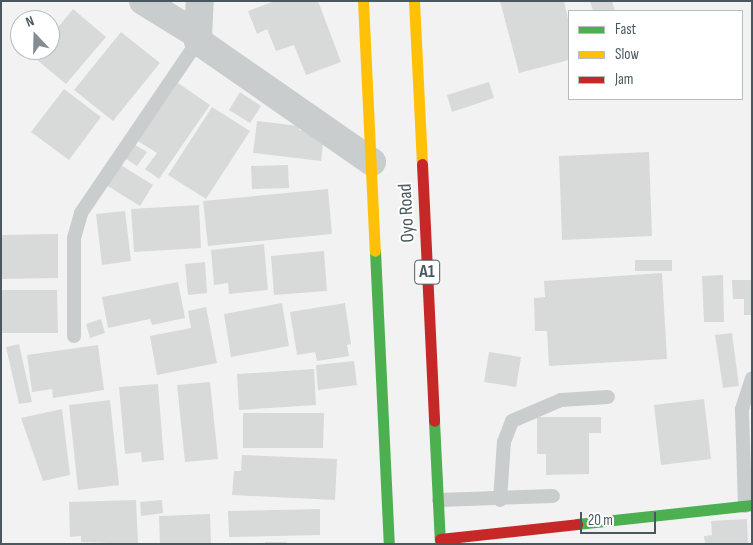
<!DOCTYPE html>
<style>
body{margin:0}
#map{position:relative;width:753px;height:545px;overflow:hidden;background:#f2f2f2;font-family:"Sofia Sans Condensed",sans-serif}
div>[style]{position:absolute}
.building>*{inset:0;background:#d8dada}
.lane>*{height:14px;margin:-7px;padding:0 7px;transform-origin:7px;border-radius:7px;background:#c9cdce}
.street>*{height:28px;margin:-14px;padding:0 14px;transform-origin:14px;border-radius:14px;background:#c9cdce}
.fast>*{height:11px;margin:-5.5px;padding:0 5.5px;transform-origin:5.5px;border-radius:5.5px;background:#4caf50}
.slow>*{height:11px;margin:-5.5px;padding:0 5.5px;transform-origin:5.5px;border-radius:5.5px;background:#ffc107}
.jam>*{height:11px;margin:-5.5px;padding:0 5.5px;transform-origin:5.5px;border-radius:5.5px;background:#c62828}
span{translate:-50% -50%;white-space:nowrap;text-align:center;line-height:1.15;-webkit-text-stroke:4px #fff;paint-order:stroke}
.shield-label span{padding:1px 4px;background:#fff;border:1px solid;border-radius:4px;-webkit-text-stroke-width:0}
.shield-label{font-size:18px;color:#49585f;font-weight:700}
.street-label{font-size:19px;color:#49585f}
.frame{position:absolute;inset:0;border:2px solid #49585f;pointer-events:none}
.legend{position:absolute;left:568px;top:10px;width:175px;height:90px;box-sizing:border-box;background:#fff;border:1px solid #b6bcbf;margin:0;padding:6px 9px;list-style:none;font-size:15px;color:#49585f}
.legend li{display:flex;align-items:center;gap:10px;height:25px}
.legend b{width:25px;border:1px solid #b6bcbf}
.north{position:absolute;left:10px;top:10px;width:50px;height:50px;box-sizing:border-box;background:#fff;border:1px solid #b6bcbf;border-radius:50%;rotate:339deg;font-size:14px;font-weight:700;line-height:20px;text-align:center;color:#49585f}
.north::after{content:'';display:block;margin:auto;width:18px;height:22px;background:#848e92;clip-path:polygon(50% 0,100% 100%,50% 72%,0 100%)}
.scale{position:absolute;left:580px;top:512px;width:76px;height:22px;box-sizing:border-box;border:2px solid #49585f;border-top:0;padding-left:6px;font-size:15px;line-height:18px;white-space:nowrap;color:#49585f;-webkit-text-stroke:4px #fff;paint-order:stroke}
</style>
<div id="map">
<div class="building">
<i style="clip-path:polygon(275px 1px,318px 1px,341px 62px,306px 75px,294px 45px,276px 51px,267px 29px,257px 34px,248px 11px)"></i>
<i style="clip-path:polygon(500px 1px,564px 1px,569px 23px,569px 60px,519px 73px)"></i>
<i style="clip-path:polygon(590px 1px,612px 1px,615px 11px,593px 11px)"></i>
<i style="clip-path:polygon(73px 9px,106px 37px,66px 84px,36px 59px,43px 50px,50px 50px,50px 37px)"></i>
<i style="clip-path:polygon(121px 32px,160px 63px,113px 121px,74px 90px)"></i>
<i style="clip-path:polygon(489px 82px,494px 98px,452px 112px,447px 95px)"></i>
<i style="clip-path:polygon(178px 83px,210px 105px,159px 179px,145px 169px,157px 153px,138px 141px)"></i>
<i style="clip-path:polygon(64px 89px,101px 117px,69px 160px,31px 132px)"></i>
<i style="clip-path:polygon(240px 92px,261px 106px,250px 123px,229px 110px)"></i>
<i style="clip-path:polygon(212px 107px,250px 131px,206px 199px,168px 175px)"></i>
<i style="clip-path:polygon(257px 121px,299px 126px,299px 130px,324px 133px,321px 161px,253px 153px)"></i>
<i style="clip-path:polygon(132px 143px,147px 152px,137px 166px,123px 157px)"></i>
<i style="clip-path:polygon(649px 152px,652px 236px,562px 240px,559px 156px)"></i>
<i style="clip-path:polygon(119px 164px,153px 185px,140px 206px,106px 185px)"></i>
<i style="clip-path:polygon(288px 165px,289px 188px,252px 189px,251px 166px)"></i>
<i style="clip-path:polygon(328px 189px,332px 234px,208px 246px,203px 201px)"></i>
<i style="clip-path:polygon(199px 205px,201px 248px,134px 252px,131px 209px)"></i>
<i style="clip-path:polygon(125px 211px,131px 261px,102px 265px,96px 214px)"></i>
<i style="clip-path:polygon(58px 234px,58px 278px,1px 279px,1px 235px)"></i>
<i style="clip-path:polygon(264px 244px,268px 290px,229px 294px,228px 283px,214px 285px,211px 250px)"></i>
<i style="clip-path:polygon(324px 251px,327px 291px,274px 295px,271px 256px)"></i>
<i style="clip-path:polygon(635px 260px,672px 260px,672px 271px,635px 271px)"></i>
<i style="clip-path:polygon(205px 262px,207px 293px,188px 295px,185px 264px)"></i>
<i style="clip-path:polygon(662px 273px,667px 359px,549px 366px,547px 331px,535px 331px,534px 298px,545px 297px,544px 281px)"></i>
<i style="clip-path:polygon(723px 275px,724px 322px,704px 322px,702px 276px)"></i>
<i style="clip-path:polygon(732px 280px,752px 280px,752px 315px,744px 315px,744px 299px,733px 299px)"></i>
<i style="clip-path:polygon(178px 282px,185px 318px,152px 325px,150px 319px,108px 328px,102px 297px)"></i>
<i style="clip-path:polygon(1px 290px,57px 290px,58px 333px,1px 333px)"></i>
<i style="clip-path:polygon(282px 303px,289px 346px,231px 357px,224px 314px)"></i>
<i style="clip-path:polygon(345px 303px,351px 344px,347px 345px,349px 356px,317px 361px,315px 352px,297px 355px,290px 312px)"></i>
<i style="clip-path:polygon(206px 307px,217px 363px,157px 375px,150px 336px,191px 328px,188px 311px)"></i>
<i style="clip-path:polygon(101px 319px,105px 333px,90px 338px,86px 324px)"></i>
<i style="clip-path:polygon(732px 333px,739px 386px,723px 388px,715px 335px)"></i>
<i style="clip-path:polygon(19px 344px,32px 402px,19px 404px,6px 347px)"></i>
<i style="clip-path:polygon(98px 345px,104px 390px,53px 398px,52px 389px,32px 392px,27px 355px)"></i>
<i style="clip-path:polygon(489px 352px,521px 357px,516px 387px,484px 382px)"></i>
<i style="clip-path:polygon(354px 361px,357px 385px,318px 390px,316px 365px)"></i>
<i style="clip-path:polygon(314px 369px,316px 405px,239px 410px,237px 374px)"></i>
<i style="clip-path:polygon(210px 382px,218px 459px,185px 462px,177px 385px)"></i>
<i style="clip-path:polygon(158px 384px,164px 460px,142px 462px,141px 452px,125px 454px,119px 387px)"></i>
<i style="clip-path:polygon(704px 399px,711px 459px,661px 465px,654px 405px)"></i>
<i style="clip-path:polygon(110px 400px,119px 485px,78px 490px,69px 405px)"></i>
<i style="clip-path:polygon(62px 409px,70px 475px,43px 481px,21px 418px)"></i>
<i style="clip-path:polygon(243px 413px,324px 413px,323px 448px,243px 448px)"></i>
<i style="clip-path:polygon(537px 417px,601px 417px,601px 433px,589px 433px,589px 474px,546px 475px,546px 454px,537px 454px)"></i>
<i style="clip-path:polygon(242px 455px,337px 459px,335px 500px,232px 495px,234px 471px,241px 471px)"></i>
<i style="clip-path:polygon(136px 500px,138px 544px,81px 542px,81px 536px,70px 537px,69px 502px)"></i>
<i style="clip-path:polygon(162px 500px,163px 513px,141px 516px,140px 502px)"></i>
<i style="clip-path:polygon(320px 509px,320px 535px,229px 537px,228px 511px)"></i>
<i style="clip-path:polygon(210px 514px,211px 544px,160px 544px,159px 516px)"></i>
<i style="clip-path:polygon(747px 519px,748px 544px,705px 544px,704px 536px,712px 535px,711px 521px)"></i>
<i style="clip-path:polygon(265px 542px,287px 542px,287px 544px,265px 544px)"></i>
</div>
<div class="lane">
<i style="left:74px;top:336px;width:98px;rotate:-90deg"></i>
<i style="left:74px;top:238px;width:26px;rotate:-74deg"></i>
<i style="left:81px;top:213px;width:208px;rotate:-55.8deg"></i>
<i style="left:439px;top:500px;width:114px;rotate:-2deg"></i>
<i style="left:500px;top:500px;width:58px;rotate:-86.1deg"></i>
<i style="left:504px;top:442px;width:22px;rotate:-69deg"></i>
<i style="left:512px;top:421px;width:53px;rotate:-23.2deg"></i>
<i style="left:561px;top:400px;width:47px;rotate:-3.7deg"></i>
<i style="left:745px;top:506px;width:97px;rotate:-91.8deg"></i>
<i style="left:742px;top:409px;width:32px;rotate:-72deg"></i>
</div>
<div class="street">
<i style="left:143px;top:1px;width:65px;rotate:31.7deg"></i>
<i style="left:198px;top:35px;width:6px;rotate:90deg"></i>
<i style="left:198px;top:41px;width:212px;rotate:34.8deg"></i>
<i style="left:198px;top:35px;width:34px;rotate:-87deg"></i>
</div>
<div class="fast">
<i style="left:375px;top:251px;width:293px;rotate:87.3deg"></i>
<i style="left:434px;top:421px;width:123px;rotate:87.2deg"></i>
<i style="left:577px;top:524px;width:176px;rotate:-6.2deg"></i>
</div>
<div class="slow">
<i style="left:363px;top:1px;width:250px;rotate:87.3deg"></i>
<i style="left:414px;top:1px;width:163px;rotate:87.2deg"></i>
</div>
<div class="jam">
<i style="left:422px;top:164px;width:257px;rotate:87.3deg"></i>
<i style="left:440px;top:539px;width:138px;rotate:-6.2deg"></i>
</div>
<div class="shield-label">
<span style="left:427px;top:272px">A1</span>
</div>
<div class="street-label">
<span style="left:407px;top:213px;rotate:-93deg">Oyo Road</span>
</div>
<div class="frame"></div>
<ul class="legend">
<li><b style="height:6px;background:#4caf50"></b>Fast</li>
<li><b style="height:6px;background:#ffc107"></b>Slow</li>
<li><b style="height:6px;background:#c62828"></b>Jam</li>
</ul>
<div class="north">N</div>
<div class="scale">20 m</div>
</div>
